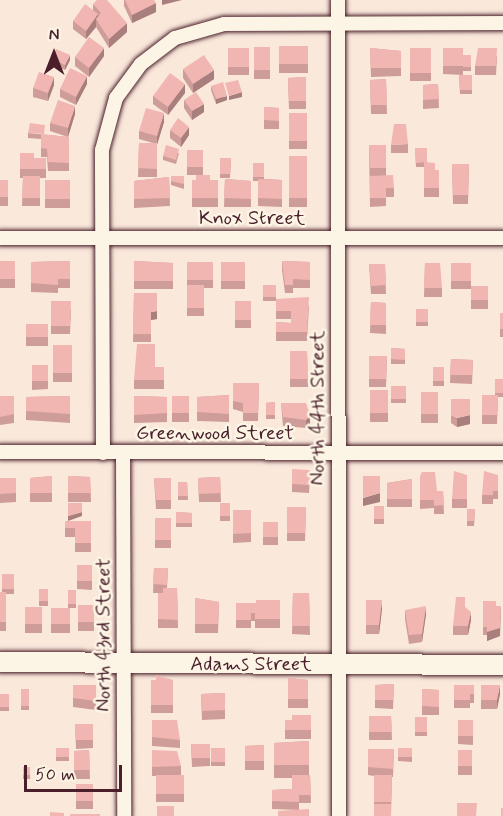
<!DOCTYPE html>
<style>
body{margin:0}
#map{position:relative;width:503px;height:816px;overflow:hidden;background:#fae8db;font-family:Mynerve,sans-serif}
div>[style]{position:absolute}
.roads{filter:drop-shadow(0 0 2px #4a1f2b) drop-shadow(0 0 2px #4a1f2b)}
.minor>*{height:14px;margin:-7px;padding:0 7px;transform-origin:7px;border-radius:7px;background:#fcf5e5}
.secondary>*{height:20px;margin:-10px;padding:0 10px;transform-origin:10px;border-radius:10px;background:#fcf5e5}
.wall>*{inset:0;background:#cf9d99}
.shaded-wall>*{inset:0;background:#a97f7d}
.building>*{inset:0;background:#f1b6b2}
span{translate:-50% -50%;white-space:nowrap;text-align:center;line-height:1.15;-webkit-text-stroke:5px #fcf5e5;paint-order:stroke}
.street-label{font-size:20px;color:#4a1f2b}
.north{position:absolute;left:24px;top:24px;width:60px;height:60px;-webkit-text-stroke:4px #fcf5e5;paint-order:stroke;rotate:0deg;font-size:16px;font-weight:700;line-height:24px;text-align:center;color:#4a1f2b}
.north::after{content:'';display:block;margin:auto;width:21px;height:27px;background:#4a1f2b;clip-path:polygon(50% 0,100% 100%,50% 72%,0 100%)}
.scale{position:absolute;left:24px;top:765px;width:98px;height:27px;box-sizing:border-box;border:3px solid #4a1f2b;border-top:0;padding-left:8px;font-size:18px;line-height:21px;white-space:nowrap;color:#4a1f2b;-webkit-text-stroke:4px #fcf5e5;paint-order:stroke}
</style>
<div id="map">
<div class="roads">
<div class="minor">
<i style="left:338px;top:0;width:816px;rotate:89.93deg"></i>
<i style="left:0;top:238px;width:503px"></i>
<i style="left:0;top:452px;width:503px;rotate:0.11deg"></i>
<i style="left:103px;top:453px;width:303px;rotate:-90.2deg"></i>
<i style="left:102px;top:150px;width:54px;rotate:-74.9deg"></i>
<i style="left:116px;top:98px;width:42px;rotate:-53.7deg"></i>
<i style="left:141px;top:64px;width:43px;rotate:-37.4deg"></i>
<i style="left:175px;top:38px;width:51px;rotate:-15.9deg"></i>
<i style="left:224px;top:24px;width:279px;rotate:-0.2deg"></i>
<i style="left:123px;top:453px;width:363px;rotate:89.8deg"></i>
</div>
<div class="secondary">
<i style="left:0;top:662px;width:503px;rotate:0.34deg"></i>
</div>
</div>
<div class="wall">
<i style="clip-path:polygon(124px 0,154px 0,156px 12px,132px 23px,124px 6px)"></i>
<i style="clip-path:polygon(93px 4px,127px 32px,109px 48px,96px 27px,86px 39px,73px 29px,73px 21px,93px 10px)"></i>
<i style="clip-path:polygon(279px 46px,308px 46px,308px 73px,279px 73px)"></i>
<i style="clip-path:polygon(254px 47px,270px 47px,270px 79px,254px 79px)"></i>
<i style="clip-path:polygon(228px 48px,249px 48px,249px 75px,228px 75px)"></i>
<i style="clip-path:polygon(370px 48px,401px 51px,401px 76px,371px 77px)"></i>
<i style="clip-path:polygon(410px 48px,431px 48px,431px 81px,410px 81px)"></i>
<i style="clip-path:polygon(443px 48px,463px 48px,463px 75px,443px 74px)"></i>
<i style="clip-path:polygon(463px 55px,471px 55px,471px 71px,463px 71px)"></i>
<i style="clip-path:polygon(104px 56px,89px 77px,75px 66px,75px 57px)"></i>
<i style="clip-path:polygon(497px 56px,496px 75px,475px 75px,475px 66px)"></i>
<i style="clip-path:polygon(51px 58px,70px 60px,65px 70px,51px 63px)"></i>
<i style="clip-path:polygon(183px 69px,214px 79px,193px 93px,183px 78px)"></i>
<i style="clip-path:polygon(459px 75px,472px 75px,472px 94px,460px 94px)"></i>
<i style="clip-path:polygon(306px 77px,306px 109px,289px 109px,288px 78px)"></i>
<i style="clip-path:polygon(386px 79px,387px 114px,371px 114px,370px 80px)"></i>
<i style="clip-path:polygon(87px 84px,76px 105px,60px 97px,60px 89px)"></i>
<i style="clip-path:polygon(438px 84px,439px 108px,423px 109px,423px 85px)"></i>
<i style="clip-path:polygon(54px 85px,48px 101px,33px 97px,33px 88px)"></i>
<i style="clip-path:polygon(211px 86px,227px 100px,216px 104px,211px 90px)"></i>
<i style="clip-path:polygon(185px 93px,168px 115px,153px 104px,153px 96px)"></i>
<i style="clip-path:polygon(184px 100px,204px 112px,192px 120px,184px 108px)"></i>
<i style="clip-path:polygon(264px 107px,279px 108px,279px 129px,264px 129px)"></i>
<i style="clip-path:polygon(289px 113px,307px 113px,307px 149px,289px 149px)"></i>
<i style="clip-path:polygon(75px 114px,68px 137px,69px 137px,69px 171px,48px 171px,47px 157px,41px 157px,41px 139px,28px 138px,28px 133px,68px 137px,50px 131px,50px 123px)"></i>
<i style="clip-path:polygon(164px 122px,157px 144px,157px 177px,138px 177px,139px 143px,153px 143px,139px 139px,139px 131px)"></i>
<i style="clip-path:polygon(170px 130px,189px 135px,181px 147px,170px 138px)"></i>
<i style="clip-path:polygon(408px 144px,408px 153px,391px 153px,391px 145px)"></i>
<i style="clip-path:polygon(369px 145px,386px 145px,386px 175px,394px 188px,394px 197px,386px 197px,386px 206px,370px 207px)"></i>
<i style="clip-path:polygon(415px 148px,427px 162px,435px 170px,439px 170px,439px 197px,424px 197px,424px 167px,416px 167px)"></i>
<i style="clip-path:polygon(187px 150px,203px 150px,203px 175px,210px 180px,218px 180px,218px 207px,192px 207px,192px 180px,196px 180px,196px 175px,187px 175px)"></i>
<i style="clip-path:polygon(20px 153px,34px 158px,46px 158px,46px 178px,40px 178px,40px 206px,22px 206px,23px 178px,20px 178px)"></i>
<i style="clip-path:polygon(179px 153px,176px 164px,163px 160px,163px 156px)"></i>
<i style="clip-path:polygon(289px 156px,307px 156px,307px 207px,289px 207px)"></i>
<i style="clip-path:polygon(220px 158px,231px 158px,230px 178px,220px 178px)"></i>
<i style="clip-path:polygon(253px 163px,264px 163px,264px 179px,282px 180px,282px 207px,258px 206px,258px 181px,253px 181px)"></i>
<i style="clip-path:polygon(452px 164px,469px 164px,468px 204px,453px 204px)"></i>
<i style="clip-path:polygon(171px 176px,184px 176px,184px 189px,171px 185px)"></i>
<i style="clip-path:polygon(169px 177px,170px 206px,134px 208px,134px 181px)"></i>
<i style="clip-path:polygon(225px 179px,251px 181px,251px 207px,224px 207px)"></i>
<i style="clip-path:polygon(0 180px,8px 180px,8px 206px,0 206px)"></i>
<i style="clip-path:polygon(45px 180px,70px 180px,70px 208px,45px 208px)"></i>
<i style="clip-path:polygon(0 261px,15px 261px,15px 288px,0 288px)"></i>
<i style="clip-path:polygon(70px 261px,70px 288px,58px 288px,58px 293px,31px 292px,31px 262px)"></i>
<i style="clip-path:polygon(134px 261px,173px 263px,173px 289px,134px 289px)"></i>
<i style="clip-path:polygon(282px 261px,310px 262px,310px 288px,293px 288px,293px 293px,285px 293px,282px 270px)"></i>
<i style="clip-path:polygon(187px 262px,213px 262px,213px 288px,204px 288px,204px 316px,187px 316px)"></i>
<i style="clip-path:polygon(221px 262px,245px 262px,245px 289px,221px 289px)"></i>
<i style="clip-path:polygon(425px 263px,442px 288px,442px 297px,424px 297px)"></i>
<i style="clip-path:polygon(451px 263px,471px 263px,471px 289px,451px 289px)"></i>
<i style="clip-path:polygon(369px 264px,385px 264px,386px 294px,371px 294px)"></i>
<i style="clip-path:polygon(263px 285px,276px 285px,276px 299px,309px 306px,307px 341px,276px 341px,276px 322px,291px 323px,291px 319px,276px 319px,276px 301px,263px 301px)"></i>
<i style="clip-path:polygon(471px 286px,488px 286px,488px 309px,471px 309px)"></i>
<i style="clip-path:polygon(134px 293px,157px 319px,151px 320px,151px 342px,133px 342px)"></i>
<i style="clip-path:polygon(51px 301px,71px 309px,70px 334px,51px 334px)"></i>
<i style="clip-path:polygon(235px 301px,251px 301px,251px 328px,235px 328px)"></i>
<i style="clip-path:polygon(371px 302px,386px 303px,386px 334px,370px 333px)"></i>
<i style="clip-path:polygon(416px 309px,428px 309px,428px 326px,416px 326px)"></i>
<i style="clip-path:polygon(500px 313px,503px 313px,503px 337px,500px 337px)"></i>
<i style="clip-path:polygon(26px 324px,48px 324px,48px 346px,26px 346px)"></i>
<i style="clip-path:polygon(53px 345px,72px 345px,72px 382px,53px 382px)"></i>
<i style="clip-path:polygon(391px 348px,405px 349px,405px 364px,391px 364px)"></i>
<i style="clip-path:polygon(290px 351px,307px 351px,308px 387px,290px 387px)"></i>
<i style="clip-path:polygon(369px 356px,387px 356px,386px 387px,369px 387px)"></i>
<i style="clip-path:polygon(451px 359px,473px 360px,472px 384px,450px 383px)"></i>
<i style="clip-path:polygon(32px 365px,48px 365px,48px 389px,32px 390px)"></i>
<i style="clip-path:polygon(155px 367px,164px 367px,164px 389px,134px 389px,134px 380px)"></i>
<i style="clip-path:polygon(433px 367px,444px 367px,444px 386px,433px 386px)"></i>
<i style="clip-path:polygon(495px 379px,503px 379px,503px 397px,498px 397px,497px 424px,482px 424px,482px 395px,495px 395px)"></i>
<i style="clip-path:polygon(233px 383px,259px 383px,258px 421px,243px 421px,243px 412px,233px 409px)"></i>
<i style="clip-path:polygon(391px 386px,406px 386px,406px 403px,391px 403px)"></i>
<i style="clip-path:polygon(370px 390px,388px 390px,388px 422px,370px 422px)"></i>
<i style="clip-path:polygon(421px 392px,438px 392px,438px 423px,421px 423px)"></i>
<i style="clip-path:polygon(229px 395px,229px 422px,197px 421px,197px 397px)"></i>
<i style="clip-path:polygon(0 396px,14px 396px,14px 423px,0 425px)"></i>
<i style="clip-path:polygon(70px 396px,70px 423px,26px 420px,26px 397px)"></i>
<i style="clip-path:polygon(134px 396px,167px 397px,167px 422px,134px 423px)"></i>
<i style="clip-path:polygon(172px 396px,189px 396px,189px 422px,172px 422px)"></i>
<i style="clip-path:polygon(275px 402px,275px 419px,266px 419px,266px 403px)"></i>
<i style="clip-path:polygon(281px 403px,310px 416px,310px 424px,306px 428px,283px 426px)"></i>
<i style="clip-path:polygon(451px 415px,470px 424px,457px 427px,451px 423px)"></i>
<i style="clip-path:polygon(467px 475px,467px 508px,452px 508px,452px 499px)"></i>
<i style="clip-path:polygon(498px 475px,498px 499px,493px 499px,493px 504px,482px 504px,482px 495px)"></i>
<i style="clip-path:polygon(52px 476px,52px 502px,30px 502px,30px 478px)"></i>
<i style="clip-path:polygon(68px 476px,90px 477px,91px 502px,68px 502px)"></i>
<i style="clip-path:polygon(420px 476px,437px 491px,443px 491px,444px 514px,434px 514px,434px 508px,420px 509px)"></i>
<i style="clip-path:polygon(220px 477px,221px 502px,199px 502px,198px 478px)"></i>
<i style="clip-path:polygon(0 478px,16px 478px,16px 502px,0 503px)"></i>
<i style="clip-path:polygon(154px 478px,171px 478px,171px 509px,156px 509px)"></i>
<i style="clip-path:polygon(310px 478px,309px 493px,292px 492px,292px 484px)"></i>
<i style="clip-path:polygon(412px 479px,412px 507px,387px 507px,387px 483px)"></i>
<i style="clip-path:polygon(178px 482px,187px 482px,188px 500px,178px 500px)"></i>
<i style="clip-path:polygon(220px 503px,230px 503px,230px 521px,220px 521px)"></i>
<i style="clip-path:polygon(374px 506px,384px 506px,384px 524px,374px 524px)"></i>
<i style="clip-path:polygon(287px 507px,306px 507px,305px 541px,287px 541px)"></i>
<i style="clip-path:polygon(467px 509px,475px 509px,474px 526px,467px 526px)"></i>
<i style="clip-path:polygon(233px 510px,251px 510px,251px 542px,233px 543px)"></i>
<i style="clip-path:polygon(176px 512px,192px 513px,192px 527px,176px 527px)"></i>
<i style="clip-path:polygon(155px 518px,171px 518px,171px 548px,155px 548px)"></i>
<i style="clip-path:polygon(65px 521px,91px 521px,91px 552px,75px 552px,75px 537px,65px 537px)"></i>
<i style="clip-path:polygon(263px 522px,278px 522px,278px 545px,263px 545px)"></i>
<i style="clip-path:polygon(77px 565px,92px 565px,92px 590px,77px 589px)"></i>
<i style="clip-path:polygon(154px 568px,168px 568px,167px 588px,177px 588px,178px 628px,158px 628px,158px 593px,153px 593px)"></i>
<i style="clip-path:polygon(2px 574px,14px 574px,14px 594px,6px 594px,6px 631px,0 631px,0 592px,2px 592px)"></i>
<i style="clip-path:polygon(39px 589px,48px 589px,48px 606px,39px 606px)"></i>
<i style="clip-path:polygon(68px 590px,76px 590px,76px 608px,70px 608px,70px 633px,51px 633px,51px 608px,68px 608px)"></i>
<i style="clip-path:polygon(293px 593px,309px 593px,310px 635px,292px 634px)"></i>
<i style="clip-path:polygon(195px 598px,219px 602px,218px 633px,195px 633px)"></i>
<i style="clip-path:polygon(280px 600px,280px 628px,255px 628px,255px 621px,251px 621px,251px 628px,236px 628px,236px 603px,256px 603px)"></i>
<i style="clip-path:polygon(366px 600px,382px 609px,379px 634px,366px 634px)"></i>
<i style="clip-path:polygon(483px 601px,496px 606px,500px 636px,487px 641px,487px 635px,483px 635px)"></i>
<i style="clip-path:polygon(78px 605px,94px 605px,94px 631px,78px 631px)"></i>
<i style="clip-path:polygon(25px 607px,42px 607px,42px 633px,25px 633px)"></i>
<i style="clip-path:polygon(465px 607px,471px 620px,468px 635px,453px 635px,453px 626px)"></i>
<i style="clip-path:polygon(405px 610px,426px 614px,422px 642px,409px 644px,405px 619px)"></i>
<i style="clip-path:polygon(288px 678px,308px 680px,308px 708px,288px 708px)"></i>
<i style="clip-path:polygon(151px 680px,173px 680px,173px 713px,151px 713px)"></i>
<i style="clip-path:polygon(394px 684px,393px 709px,375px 708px,375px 685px)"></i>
<i style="clip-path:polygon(73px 685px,96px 685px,96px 710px,73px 707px)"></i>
<i style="clip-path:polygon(454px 685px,474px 685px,474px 703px,470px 703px,470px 708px,454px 708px)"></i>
<i style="clip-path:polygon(481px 685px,500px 694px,497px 709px,481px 709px)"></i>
<i style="clip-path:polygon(21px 689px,29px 689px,29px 710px,21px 710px)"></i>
<i style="clip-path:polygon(422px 689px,439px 690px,439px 715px,422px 715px)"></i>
<i style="clip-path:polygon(225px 693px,225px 719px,202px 720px,201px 694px)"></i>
<i style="clip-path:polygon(0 694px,9px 694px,9px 711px,0 711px)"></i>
<i style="clip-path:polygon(311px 715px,311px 739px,285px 739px,285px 720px,292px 720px)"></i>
<i style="clip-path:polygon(369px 716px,391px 716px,392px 740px,369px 740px)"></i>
<i style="clip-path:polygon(415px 717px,427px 717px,427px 736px,415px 736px)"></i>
<i style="clip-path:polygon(152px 720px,180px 740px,180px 748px,152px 746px)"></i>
<i style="clip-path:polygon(458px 720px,473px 720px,473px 745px,458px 744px)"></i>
<i style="clip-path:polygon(75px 724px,93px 724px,93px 748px,76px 749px)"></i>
<i style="clip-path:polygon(309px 741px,309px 775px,310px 775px,311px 803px,299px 803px,299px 810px,272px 809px,272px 790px,292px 789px,292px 778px,274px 778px,274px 743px)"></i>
<i style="clip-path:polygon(191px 744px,210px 744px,210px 766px,192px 767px)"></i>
<i style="clip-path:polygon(264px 745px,264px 770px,245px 770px,245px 746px)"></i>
<i style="clip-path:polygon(56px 748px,69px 748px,69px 761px,56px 761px)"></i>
<i style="clip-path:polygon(211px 748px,225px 748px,225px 766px,211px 766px)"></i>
<i style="clip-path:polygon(398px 748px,412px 748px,412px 762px,398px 761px)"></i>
<i style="clip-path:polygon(368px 749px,394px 749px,393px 777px,392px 777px,391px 816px,374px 816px,374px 776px,368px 775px)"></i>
<i style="clip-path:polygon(89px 750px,90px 779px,74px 779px,74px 751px)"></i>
<i style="clip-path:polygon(152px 750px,181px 766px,181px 775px,184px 775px,184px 802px,156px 802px,156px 776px,152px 776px)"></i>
<i style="clip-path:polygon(458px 750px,472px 750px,472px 775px,458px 775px)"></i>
<i style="clip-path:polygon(23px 767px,30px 767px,30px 779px,23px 779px)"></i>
<i style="clip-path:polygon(76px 784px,93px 784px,93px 809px,76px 809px)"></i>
</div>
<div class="shaded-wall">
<i style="clip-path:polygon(162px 0,182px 0,162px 5px)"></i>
<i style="clip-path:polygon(156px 3px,156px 12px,132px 23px,132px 15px)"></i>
<i style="clip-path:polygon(98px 14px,98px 23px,96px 19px,96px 27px,86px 39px,86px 31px)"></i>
<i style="clip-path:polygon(127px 23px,127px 32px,109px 48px,109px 39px)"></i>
<i style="clip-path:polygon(104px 48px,104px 56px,89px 77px,89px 68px)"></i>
<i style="clip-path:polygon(70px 55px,70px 60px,65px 70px,65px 65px)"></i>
<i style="clip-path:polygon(214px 70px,214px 79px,193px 93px,193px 84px)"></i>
<i style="clip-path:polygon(87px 76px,87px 84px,76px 105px,76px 97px)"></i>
<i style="clip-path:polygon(54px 77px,54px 85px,48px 101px,48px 93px)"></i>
<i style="clip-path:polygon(185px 84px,185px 93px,168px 115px,168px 107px)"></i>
<i style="clip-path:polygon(242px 92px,242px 97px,229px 100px,229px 96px)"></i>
<i style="clip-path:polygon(227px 96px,227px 100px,216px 104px,216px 99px)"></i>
<i style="clip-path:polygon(204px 104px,204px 112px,192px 120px,192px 111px)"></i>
<i style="clip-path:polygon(75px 106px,75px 114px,68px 137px,68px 128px)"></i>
<i style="clip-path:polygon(164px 113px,164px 122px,157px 145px,157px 136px)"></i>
<i style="clip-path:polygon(189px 127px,189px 135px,181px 147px,181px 138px)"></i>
<i style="clip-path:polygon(157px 311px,157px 319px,151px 320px,151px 312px)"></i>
<i style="clip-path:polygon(470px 415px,470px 424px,457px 427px,457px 418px)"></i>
<i style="clip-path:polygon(310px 416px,310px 424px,306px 428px,306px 420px)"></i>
<i style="clip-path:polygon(380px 493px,380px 502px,363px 506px,363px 498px)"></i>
<i style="clip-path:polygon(82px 512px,82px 516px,68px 521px,68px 516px)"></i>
<i style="clip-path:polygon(382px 600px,382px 609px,379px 634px,379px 625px)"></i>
<i style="clip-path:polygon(426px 606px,426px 614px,422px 642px,422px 634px)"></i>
<i style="clip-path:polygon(501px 606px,500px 636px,487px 641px,487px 632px)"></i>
<i style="clip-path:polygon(471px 612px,471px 620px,468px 635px,468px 626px)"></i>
<i style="clip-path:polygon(500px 685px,500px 694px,497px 709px,497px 700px)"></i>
</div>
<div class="building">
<i style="clip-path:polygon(97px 0,107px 0,127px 23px,109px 39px,96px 19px,101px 13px,93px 4px)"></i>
<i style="clip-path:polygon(125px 0,154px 0,156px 3px,132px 15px)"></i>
<i style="clip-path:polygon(85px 4px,98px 14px,86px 31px,73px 21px)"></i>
<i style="clip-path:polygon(89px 37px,104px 48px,89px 68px,75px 57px)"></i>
<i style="clip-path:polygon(279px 46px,308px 46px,308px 64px,279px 64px)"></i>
<i style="clip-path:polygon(254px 47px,270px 47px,270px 70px,254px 70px)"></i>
<i style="clip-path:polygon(228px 48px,249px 48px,249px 67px,228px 67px)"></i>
<i style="clip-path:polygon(370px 48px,401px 51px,401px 68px,371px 68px)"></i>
<i style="clip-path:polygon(410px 48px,431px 48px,431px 73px,410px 73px)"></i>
<i style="clip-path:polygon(443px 48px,463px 48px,463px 66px,443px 66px)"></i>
<i style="clip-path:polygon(478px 48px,497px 48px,496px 66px,475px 66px)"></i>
<i style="clip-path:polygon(56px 49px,70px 55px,65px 65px,51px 58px)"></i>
<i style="clip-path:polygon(204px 55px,214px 70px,193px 84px,183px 69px)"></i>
<i style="clip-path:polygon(463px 55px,471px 55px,471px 67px,463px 67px)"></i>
<i style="clip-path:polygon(70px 68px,87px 76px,76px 97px,60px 89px)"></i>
<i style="clip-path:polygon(39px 72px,54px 77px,48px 93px,33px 88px)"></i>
<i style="clip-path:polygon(170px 73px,185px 84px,168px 107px,153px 96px)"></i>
<i style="clip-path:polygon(459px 75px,472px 75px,472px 90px,460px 90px)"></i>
<i style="clip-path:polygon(306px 77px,306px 101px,289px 101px,288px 78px)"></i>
<i style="clip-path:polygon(386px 79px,387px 105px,371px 105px,370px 80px)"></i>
<i style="clip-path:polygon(238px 80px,242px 92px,229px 96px,225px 83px)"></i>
<i style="clip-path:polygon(223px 82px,227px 96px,216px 99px,211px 86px)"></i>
<i style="clip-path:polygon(438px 84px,439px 99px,423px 100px,423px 85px)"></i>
<i style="clip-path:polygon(196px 92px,204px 104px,192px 111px,184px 100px)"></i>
<i style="clip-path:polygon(58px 100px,75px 106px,68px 128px,50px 123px)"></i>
<i style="clip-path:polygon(264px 107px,279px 108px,279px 121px,264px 120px)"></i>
<i style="clip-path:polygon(146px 108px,164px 113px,157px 136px,139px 131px)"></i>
<i style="clip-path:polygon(289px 113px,307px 113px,307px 141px,289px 141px)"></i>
<i style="clip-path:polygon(178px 118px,189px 127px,181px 138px,170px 130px)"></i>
<i style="clip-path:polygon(30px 123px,45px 125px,44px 134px,28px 133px)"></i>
<i style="clip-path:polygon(394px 124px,406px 124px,408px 144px,391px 145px)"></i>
<i style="clip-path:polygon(41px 134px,69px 137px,69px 163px,48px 162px,47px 149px,41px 148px)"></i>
<i style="clip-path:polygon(139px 143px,157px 143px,157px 169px,138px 168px)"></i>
<i style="clip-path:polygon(166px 145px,179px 149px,176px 160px,163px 156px)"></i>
<i style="clip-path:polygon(369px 145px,386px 145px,386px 168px,370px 168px)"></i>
<i style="clip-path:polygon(415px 148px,427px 148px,427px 162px,416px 163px)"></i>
<i style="clip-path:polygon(187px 150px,203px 150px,203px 167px,187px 167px)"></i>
<i style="clip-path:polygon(20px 153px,34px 153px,34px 158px,46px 158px,46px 169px,20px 169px)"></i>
<i style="clip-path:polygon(289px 156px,307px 156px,307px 198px,289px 198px)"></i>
<i style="clip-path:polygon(220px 158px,231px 158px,230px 174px,220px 174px)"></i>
<i style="clip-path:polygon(424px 162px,435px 163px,435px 170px,439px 170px,439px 188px,424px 188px)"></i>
<i style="clip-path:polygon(253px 163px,264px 163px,264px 177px,253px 177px)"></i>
<i style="clip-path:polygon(452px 164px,469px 164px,468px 195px,453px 195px)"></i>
<i style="clip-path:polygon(196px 175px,210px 175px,210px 180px,218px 180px,218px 198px,192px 198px,192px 180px,196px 180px)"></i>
<i style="clip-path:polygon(393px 175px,394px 188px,386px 188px,386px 198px,370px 198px,370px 176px)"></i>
<i style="clip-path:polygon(23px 176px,40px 176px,40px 198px,22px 198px)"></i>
<i style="clip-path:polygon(171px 176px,184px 176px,184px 184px,171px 181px)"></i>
<i style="clip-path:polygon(169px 177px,170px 198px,134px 199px,134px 181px)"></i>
<i style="clip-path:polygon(225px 179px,251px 181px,251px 199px,224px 198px)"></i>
<i style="clip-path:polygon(258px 179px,282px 180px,282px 199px,258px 198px)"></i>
<i style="clip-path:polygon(0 180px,8px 180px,8px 197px,0 197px)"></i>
<i style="clip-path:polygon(45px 180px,70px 180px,70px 199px,45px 199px)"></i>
<i style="clip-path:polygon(0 261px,15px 261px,15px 279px,0 279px)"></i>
<i style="clip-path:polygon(70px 261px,70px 279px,58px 279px,58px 285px,31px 283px,31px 262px)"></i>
<i style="clip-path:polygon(134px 261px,173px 263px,173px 281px,134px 281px)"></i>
<i style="clip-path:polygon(282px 261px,310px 262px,310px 280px,293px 279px,293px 285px,285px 285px)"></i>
<i style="clip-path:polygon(187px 262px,213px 262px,213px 280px,187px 280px)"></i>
<i style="clip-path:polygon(221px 262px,245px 262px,245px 281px,221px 281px)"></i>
<i style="clip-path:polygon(425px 263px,440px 263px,442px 288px,424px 288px)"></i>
<i style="clip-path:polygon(451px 263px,471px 263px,471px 281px,451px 281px)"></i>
<i style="clip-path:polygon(369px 264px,385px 264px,386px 285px,371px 286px)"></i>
<i style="clip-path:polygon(187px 285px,204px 285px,204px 308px,187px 308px)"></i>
<i style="clip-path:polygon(263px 285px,276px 285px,276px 297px,263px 297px)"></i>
<i style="clip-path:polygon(471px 286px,488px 286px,488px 300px,471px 300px)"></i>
<i style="clip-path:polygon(134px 293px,157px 293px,157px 311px,151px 312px,151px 334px,133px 334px)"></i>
<i style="clip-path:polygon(309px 297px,307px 332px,276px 332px,276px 322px,291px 323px,291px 311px,276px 311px,276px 299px)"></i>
<i style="clip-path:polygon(51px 301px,71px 301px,70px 326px,51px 326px)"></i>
<i style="clip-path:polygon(235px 301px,251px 301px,251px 320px,235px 320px)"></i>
<i style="clip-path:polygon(371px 302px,386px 303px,386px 325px,370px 325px)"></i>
<i style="clip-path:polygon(416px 309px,428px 309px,428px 322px,416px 322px)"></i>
<i style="clip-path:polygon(500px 313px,503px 313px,503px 329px,500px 329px)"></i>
<i style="clip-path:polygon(26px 324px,48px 324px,48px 337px,26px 337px)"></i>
<i style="clip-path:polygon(137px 344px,155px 344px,155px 367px,164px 367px,164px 380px,134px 380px)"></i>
<i style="clip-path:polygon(53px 345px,72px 345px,72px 373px,53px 373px)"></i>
<i style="clip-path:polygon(391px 348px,405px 349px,405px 360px,391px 359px)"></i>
<i style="clip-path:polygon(290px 351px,307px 351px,308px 379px,290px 379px)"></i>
<i style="clip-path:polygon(369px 356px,387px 356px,386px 379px,369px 379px)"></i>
<i style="clip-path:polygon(451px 359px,473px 360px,472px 375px,450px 375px)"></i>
<i style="clip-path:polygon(32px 365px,48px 365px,48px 381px,32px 381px)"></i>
<i style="clip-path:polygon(433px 367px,444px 367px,444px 381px,433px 381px)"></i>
<i style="clip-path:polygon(495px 379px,503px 379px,503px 393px,495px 393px)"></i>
<i style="clip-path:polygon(233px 383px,259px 383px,258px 413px,243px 413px,243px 403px,233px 401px)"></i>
<i style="clip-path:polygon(391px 386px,406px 386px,406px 399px,391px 399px)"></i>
<i style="clip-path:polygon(370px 390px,388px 390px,388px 413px,370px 413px)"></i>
<i style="clip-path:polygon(421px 392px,438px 392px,438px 414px,421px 414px)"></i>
<i style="clip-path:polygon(229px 395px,229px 414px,197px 412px,197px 397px)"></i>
<i style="clip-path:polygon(482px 395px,498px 395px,497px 415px,482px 415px)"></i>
<i style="clip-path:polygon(0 396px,14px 396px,14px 414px,0 417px)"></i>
<i style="clip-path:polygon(70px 396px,70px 414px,26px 411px,26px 397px)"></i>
<i style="clip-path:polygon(134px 396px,167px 397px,167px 413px,134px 415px)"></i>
<i style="clip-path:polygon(172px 396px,189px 396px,189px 413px,172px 413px)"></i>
<i style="clip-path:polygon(451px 399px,470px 399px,470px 415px,457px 418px,451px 415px)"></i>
<i style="clip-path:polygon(275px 402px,275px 415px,266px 415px,266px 403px)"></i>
<i style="clip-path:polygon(281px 403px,306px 403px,310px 416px,306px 420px,283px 417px)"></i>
<i style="clip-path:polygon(292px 469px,310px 470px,309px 485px,292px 484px)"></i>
<i style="clip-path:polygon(454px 471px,467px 475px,467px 499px,452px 499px)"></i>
<i style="clip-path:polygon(484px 471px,498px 475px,498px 491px,493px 491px,493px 495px,482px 495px)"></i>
<i style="clip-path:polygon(422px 472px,435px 472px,437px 491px,443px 491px,444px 505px,434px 506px,434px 500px,420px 500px,420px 476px)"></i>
<i style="clip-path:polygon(52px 476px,52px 493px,30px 493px,30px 478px)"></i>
<i style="clip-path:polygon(68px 476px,90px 477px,91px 493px,68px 493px)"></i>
<i style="clip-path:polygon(363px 476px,380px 476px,380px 493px,363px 498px)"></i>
<i style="clip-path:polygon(220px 477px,221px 493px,199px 494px,198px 478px)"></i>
<i style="clip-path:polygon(0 478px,16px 478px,16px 493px,0 494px)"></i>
<i style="clip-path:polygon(154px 478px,171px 478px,171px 500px,156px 500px)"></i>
<i style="clip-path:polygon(412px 479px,412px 499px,387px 499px,387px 483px)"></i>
<i style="clip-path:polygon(178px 482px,187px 482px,188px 496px,178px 496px)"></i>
<i style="clip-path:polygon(68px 503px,82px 503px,82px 512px,68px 516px)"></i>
<i style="clip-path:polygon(220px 503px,230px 503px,230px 516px,220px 516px)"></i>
<i style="clip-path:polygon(374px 506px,384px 506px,384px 519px,374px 519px)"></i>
<i style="clip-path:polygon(287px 507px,306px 507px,305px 533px,287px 533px)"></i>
<i style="clip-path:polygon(467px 509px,475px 509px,474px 521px,467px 521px)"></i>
<i style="clip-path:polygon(233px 510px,251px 510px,251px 533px,233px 534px)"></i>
<i style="clip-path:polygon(176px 512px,192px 513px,192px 523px,176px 523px)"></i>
<i style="clip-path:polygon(155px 518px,171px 518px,171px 540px,155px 540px)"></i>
<i style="clip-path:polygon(65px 521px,91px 521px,91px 543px,75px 543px,75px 528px,65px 528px)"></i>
<i style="clip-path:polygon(263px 522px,278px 522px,278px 537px,263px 537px)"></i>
<i style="clip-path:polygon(77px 565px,92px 565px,92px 581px,77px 581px)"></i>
<i style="clip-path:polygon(154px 568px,168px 568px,167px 585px,153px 584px)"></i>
<i style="clip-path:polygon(2px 574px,14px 574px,14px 589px,2px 589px)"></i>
<i style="clip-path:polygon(163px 588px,177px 588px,178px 620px,158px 619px,158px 593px,163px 593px)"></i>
<i style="clip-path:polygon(39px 589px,48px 589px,48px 601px,39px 601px)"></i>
<i style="clip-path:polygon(68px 590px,76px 590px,76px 604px,68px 604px)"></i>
<i style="clip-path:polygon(0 592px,6px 592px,6px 622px,0 622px)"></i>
<i style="clip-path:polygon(293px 593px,309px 593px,310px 626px,292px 626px)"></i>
<i style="clip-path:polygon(456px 597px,465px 597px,465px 607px,471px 612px,468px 626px,453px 626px)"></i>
<i style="clip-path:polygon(195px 598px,219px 602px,218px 624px,195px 624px)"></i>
<i style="clip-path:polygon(256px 600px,280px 600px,280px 619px,255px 619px,255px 613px,251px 613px,251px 620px,236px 620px,236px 603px,256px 603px)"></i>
<i style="clip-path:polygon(366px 600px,382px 600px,379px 625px,366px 625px)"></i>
<i style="clip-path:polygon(483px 601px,496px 601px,496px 606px,501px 606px,500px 628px,487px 632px,487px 627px,483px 627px)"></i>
<i style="clip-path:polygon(78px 605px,94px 605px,94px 622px,78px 622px)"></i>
<i style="clip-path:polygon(426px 606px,422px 634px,409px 635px,405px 610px)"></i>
<i style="clip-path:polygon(25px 607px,42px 607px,42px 624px,25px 624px)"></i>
<i style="clip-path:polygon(51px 608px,70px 608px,70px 624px,51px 624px)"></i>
<i style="clip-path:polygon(156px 675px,173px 680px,173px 705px,151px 705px,151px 680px,156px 680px)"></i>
<i style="clip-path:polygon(288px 678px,308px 680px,308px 699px,288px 699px)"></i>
<i style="clip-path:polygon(394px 684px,393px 700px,375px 700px,375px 685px)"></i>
<i style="clip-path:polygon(73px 685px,96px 685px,96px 701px,73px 698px)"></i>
<i style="clip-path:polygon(454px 685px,474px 685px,474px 694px,470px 694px,470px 700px,454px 700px)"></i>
<i style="clip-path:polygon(481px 685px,500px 685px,497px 700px,481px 700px)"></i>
<i style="clip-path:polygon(21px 689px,29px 689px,29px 706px,21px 706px)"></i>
<i style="clip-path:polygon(422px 689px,439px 690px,439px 707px,422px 706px)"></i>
<i style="clip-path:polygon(225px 693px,225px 710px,202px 711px,201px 694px)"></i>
<i style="clip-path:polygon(0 694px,9px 694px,9px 707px,0 707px)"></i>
<i style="clip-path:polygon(292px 715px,311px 715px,311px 730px,285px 730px,285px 720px,292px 720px)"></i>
<i style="clip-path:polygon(369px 716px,391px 716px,392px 732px,369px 732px)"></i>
<i style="clip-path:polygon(415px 717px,427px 717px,427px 732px,415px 732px)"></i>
<i style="clip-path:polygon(152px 720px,177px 720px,180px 740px,152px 737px)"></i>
<i style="clip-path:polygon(458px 720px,473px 720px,473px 736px,458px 736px)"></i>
<i style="clip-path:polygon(75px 724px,93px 724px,93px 740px,76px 740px)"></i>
<i style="clip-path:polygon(309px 741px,309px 765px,274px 765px,274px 743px)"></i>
<i style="clip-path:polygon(191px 744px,210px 744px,210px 758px,192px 758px)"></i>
<i style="clip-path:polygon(264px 745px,264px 761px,245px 761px,245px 746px)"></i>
<i style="clip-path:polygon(56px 748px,69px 748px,69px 757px,56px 757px)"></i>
<i style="clip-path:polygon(211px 748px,225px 748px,225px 762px,211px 762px)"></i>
<i style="clip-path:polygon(398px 748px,412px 748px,412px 757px,398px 757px)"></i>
<i style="clip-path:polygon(368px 749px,394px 749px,393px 769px,368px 767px)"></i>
<i style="clip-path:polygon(89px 750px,90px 770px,74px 770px,74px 751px)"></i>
<i style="clip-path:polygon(152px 750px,177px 751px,181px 766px,152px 767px)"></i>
<i style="clip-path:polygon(458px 750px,472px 750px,472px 766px,458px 766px)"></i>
<i style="clip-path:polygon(23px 767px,30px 767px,30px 775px,23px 775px)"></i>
<i style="clip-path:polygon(156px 775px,184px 775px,184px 794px,156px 794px)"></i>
<i style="clip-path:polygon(292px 775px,310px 775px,311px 795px,299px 795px,299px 802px,272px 801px,272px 790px,292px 789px)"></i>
<i style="clip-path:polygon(374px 775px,392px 775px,391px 802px,374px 802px)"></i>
<i style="clip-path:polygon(76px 784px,93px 784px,93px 801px,76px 801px)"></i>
<i style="clip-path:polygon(457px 803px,477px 803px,476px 816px,457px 816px)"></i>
<i style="clip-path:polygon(374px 804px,391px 804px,391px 816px,374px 816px)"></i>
<i style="clip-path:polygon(157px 806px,174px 806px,174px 816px,157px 816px)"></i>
<i style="clip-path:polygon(501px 808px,503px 808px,503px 816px,501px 816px)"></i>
<i style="clip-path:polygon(309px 809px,309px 816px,278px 816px,278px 811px)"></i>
<i style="clip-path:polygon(50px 812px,64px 813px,64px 816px,50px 816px)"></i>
<i style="clip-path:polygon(70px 814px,100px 814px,100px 816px,70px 816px)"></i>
</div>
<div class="street-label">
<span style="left:252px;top:218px">Knox Street</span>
<span style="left:318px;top:408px;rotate:-90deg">North 44th Street</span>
<span style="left:215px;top:433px">Greenwood Street</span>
<span style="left:104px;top:635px;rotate:-90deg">North 43rd Street</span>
<span style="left:251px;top:664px">Adams Street</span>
</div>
<div class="north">N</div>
<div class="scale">50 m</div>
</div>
